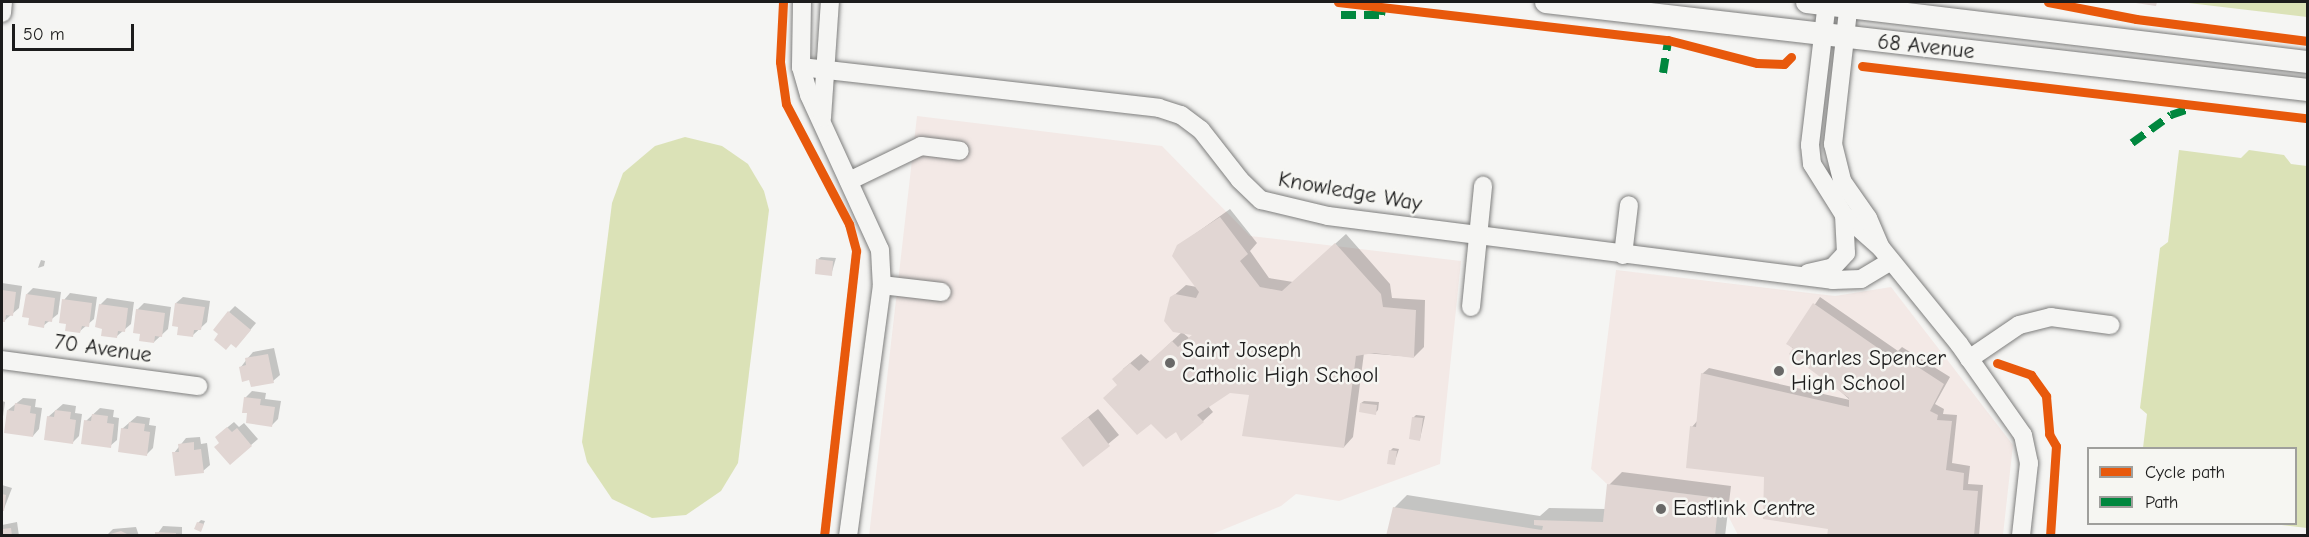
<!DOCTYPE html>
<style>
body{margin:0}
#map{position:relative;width:2309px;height:537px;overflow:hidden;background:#f5f5f3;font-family:"Comic Neue",sans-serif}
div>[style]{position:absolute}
.built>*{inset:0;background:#f3e9e6}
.green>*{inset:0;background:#dbe2b7}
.shadow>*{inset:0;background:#0003}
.building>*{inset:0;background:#e1d6d3}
.roads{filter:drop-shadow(0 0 2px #7e7e7d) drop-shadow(0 0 2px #7e7e7d)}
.minor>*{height:18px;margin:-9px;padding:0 9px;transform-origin:9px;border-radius:9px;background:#f5f5f3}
.major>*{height:22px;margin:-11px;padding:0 11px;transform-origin:11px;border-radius:11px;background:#f5f5f3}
.quiet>*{height:8px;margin-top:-4px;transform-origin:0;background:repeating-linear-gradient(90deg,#00873e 0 15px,transparent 0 23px)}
.cycleway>*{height:9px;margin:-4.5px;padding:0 4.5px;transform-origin:4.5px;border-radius:4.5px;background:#e8590c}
.dots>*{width:16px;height:16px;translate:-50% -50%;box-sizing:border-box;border:3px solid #f6f6f2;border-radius:50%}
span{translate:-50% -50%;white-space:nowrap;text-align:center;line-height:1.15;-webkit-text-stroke:5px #f6f6f2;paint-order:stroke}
.street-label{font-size:22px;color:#1c1c1c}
.poi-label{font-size:22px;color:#1c1c1c}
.left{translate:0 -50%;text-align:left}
.frame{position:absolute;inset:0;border:3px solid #1c1c1c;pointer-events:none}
.legend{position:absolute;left:2087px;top:447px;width:210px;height:78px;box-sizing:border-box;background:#f6f6f2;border:2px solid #9f9f9c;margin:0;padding:8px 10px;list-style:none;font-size:18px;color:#1c1c1c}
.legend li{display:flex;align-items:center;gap:12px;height:30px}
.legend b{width:30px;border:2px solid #9f9f9c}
.scale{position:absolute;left:12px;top:24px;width:122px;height:27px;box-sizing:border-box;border:3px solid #1c1c1c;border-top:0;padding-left:8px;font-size:18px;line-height:21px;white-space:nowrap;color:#1c1c1c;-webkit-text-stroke:4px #f6f6f2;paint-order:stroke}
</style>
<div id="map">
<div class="built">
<i style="clip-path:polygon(917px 116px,1162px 146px,1250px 236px,1461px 261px,1440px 464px,1339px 501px,1296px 494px,1281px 506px,1210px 535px,869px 536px)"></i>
<i style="clip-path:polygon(1616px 270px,1835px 296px,1891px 287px,2013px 445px,2003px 535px,1738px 535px,1719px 498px,1607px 484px,1591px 469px)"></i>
</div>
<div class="green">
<i style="clip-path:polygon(2180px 2px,2307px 2px,2307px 17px)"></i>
<i style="clip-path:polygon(685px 137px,722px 146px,748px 164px,764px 191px,769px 210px,738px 463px,721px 491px,686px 515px,652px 518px,612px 499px,587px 462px,582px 442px,612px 203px,623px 173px,655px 146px)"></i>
<i style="clip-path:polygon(2179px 150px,2241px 158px,2249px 150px,2284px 155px,2291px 164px,2307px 166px,2307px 528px,2273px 524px,2296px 524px,2296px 448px,2143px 448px,2147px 414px,2140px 408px,2160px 248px,2168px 242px)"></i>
</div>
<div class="shadow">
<i style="clip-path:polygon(1230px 209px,1257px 243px,1250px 251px,1269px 278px,1293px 282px,1346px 234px,1390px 284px,1392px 298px,1425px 300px,1424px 347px,1414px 357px,1364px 353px,1353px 437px,1344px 447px,1250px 394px,1230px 391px,1208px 406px,1213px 412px,1203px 421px,1177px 430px,1119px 385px,1123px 369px,1141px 354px,1150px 362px,1182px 332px,1189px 338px,1194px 334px,1171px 298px,1186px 285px,1197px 287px,1178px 246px)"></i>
<i style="clip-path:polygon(821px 257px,836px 258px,831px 275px,818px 259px)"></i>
<i style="clip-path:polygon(41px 260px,45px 261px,44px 266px,38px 268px)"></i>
<i style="clip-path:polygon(2px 283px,22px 286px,19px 308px,4px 321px)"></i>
<i style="clip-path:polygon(33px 288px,61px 292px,58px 314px,43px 326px,27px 294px)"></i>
<i style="clip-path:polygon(70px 293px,97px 297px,94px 319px,80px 331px,68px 322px,64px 300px)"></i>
<i style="clip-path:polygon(183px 297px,210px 301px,207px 322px,193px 335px,176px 303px)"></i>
<i style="clip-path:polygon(1820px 297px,1898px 351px,1902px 347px,1950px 377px,1935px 404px,1944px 409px,1943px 414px,1957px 415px,1952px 463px,1970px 466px,1968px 484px,1983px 485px,1979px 536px,1829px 536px,1830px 528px,1765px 476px,1692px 427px,1698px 420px,1702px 374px,1709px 368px,1850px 400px,1788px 344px)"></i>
<i style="clip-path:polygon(107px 298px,134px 302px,131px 324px,117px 336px,100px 305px)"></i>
<i style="clip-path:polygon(144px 303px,171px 307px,168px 329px,154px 342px,141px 332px,137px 310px)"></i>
<i style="clip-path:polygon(235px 306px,256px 323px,242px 340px,231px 343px,229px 312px)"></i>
<i style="clip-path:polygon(274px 348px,280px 375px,273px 381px,250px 379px,241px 367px,247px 359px,253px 352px)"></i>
<i style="clip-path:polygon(252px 391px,266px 393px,265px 399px,281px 401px,278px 419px,272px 425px,249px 412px,245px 398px)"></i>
<i style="clip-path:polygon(23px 398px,36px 399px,35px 407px,42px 408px,39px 429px,33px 436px,8px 410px)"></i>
<i style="clip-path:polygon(2px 401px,5px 402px,2px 424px)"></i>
<i style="clip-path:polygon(1364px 401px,1379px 402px,1378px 410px,1375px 413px,1361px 403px)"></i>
<i style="clip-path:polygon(63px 404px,76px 406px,75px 413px,82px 414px,79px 436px,73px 442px,48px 417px)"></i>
<i style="clip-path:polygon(100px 408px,114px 410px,113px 417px,119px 418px,117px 440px,110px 446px,86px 421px)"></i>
<i style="clip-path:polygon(1098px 409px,1119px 435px,1084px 464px,1073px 429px)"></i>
<i style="clip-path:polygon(1416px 415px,1425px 416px,1420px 439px,1413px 418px)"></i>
<i style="clip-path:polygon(137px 416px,150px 418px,149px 425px,156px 426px,153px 448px,147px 454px,122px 429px)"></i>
<i style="clip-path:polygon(234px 422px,239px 427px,244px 423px,258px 439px,230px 463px,221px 442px,223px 431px)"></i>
<i style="clip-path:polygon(200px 437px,201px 444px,207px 443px,210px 465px,203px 471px,174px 453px,186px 438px)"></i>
<i style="clip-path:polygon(1393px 448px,1399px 449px,1394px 464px,1390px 451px)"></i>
<i style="clip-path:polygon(1622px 472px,1731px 486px,1725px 536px,1389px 536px,1394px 508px,1407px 495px,1540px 516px,1549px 508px,1606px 509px,1609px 485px)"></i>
<i style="clip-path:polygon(2px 485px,12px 488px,2px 514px)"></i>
<i style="clip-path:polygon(201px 520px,205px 521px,201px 530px,198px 523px)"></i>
<i style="clip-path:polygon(17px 522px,19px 536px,2px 536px,2px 525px)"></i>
<i style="clip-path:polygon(163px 526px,182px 527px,182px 536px,156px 536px)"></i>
<i style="clip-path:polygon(136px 527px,139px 536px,106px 536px,113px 529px)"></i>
</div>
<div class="building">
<i style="clip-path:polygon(2129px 2px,2157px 2px,2156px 6px)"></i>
<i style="clip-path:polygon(1220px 217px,1248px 254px,1240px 261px,1260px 287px,1282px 291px,1335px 243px,1381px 294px,1383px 307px,1416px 310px,1414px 358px,1374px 353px,1356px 356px,1344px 448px,1242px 436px,1249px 395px,1230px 393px,1197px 415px,1204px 422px,1181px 441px,1176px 432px,1166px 439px,1151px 424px,1137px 435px,1103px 398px,1117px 385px,1112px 379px,1130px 363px,1139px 371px,1172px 341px,1178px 347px,1192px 335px,1173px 332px,1164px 321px,1170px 297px,1175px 294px,1196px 298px,1199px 292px,1172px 256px,1177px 245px)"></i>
<i style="clip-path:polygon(816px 259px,833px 261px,832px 276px,815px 274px)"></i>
<i style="clip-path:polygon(2px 290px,16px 292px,13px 316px,6px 315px,5px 322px,2px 322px)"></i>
<i style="clip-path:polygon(26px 294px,55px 298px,52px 322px,45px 321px,44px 328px,28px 325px,29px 318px,22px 317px)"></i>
<i style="clip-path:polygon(62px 299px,92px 303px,89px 327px,82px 326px,80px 333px,65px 331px,66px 324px,59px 323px)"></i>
<i style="clip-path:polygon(175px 303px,205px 307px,201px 330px,194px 330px,193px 337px,177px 335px,178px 327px,172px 326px)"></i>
<i style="clip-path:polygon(1813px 303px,1891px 357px,1895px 352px,1944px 384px,1930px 411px,1938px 415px,1937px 420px,1952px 421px,1946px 470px,1964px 473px,1963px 490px,1978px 491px,1974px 536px,1827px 536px,1828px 529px,1763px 519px,1764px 477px,1686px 468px,1690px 426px,1696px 427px,1701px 373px,1849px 407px,1849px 398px,1789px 354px,1793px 348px,1786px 344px)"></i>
<i style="clip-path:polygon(99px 304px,128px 308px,125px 332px,118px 331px,117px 338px,101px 336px,102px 329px,95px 327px)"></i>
<i style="clip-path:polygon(136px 309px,165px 313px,162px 337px,155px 336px,154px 343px,139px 341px,140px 334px,133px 333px)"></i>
<i style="clip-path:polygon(228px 311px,251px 330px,236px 348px,231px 344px,226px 350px,214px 340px,218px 334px,213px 330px)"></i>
<i style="clip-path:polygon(268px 354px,274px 383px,251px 387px,249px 380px,242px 382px,239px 367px,246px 365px,245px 358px)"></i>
<i style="clip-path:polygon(244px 397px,261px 399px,260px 405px,275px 407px,272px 427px,246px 423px,247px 413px,242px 413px)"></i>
<i style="clip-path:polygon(15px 403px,31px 406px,30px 413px,36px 414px,33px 437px,4px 433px,7px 410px,14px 411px)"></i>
<i style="clip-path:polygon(1360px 403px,1377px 405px,1376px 415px,1359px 412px)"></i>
<i style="clip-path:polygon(55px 410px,71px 412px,70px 419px,76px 420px,73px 444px,44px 440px,47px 416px,54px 417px)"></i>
<i style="clip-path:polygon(92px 414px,108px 416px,107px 423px,114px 424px,111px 448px,81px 444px,84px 420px,91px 421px)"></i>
<i style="clip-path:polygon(1088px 417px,1110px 446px,1083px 467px,1061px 438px)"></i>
<i style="clip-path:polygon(1412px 417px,1423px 418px,1420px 441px,1409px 439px)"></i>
<i style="clip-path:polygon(129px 422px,145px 424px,144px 431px,150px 432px,147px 456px,118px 452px,121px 428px,128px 429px)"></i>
<i style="clip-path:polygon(227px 427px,232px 432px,237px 428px,252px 446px,230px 465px,214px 447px,219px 443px,215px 437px)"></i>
<i style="clip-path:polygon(194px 442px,194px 450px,201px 449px,204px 473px,175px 476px,172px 452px,179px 452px,178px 444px)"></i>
<i style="clip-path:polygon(1389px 450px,1397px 451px,1395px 465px,1387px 464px)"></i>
<i style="clip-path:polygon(1607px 484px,1719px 498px,1715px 536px,1386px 536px,1393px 507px,1542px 530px,1543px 526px,1534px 525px,1534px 520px,1603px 522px)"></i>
<i style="clip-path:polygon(2px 494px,6px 495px,4px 511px,2px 511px)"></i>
<i style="clip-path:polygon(197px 522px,204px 524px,201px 532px,194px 529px)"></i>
<i style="clip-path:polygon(11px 528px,12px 536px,2px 536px,2px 529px)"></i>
<i style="clip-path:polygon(121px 531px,131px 536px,106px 536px,106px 535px)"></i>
<i style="clip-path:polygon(155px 532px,176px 533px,176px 536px,155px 536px)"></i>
</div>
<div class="roads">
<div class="minor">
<i style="left:802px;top:2px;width:65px;rotate:90.9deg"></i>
<i style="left:801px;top:67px;width:29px;rotate:74deg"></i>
<i style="left:809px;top:95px;width:170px;rotate:65.4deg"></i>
<i style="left:880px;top:250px;width:35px;rotate:87deg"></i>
<i style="left:882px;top:285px;width:253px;rotate:97.7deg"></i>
<i style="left:1827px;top:2px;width:144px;rotate:96.8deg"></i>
<i style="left:1810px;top:145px;width:19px;rotate:84deg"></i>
<i style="left:1812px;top:164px;width:60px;rotate:57.9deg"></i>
<i style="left:1844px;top:215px;width:50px;rotate:41.7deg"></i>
<i style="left:1881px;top:248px;width:124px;rotate:50.9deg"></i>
<i style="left:1959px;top:344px;width:111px;rotate:54.9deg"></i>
<i style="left:2023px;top:435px;width:29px;rotate:78deg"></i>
<i style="left:2029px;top:463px;width:73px;rotate:96.3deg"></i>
<i style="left:1849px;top:2px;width:143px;rotate:96.4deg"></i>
<i style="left:1833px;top:144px;width:38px;rotate:76deg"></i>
<i style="left:1842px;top:181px;width:45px;rotate:54.9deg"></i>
<i style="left:1868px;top:218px;width:30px;rotate:67deg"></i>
<i style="left:2px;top:13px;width:11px;rotate:-85deg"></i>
<i style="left:801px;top:67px;width:360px;rotate:6.5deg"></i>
<i style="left:1159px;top:108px;width:23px;rotate:18deg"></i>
<i style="left:1181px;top:115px;width:25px;rotate:37deg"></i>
<i style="left:1201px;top:130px;width:63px;rotate:52deg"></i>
<i style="left:1240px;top:180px;width:29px;rotate:44deg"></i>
<i style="left:1261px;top:200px;width:69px;rotate:13.4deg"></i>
<i style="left:1328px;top:216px;width:509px;rotate:7.22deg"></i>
<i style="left:1833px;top:280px;width:28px;rotate:-2deg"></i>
<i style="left:1861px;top:279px;width:35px;rotate:-31deg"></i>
<i style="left:822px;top:118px;width:116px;rotate:-86.1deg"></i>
<i style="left:849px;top:181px;width:80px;rotate:-25.9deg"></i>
<i style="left:921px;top:146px;width:39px;rotate:7deg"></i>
<i style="left:1623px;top:255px;width:50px;rotate:-83.2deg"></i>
<i style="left:1808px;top:273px;width:26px;rotate:-13deg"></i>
<i style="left:1833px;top:267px;width:19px;rotate:-47deg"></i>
<i style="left:1846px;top:253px;width:38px;rotate:-93deg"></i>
<i style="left:882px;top:285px;width:60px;rotate:6.7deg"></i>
<i style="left:1471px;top:307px;width:122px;rotate:-84.3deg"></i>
<i style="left:1969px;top:359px;width:60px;rotate:-34.2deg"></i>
<i style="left:2019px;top:325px;width:33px;rotate:-14deg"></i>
<i style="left:2051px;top:317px;width:60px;rotate:7.7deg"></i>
<i style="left:2px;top:360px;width:198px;rotate:7.6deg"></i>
</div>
<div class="major">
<i style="left:1546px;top:2px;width:767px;rotate:6.59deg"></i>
<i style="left:1807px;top:2px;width:505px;rotate:6.83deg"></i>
</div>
</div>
<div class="quiet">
<i style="left:1341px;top:15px;width:40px"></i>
<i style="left:1381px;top:15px;width:5px;rotate:-79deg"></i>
<i style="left:1663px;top:73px;width:33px;rotate:-81deg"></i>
<i style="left:2132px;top:143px;width:48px;rotate:-35.7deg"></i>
<i style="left:2171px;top:115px;width:21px;rotate:-19deg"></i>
</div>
<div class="cycleway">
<i style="left:783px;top:2px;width:60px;rotate:92.9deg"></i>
<i style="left:780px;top:62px;width:42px;rotate:81.9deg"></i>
<i style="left:786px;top:104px;width:136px;rotate:62.3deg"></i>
<i style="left:849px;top:224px;width:28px;rotate:75deg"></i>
<i style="left:856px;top:251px;width:287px;rotate:96.4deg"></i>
<i style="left:1338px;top:2px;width:332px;rotate:6.6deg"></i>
<i style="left:1668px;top:40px;width:92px;rotate:14.5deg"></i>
<i style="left:1757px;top:63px;width:27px;rotate:2deg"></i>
<i style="left:1784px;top:64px;width:10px;rotate:-45deg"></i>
<i style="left:2048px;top:2px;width:90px;rotate:10.9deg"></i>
<i style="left:2136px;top:19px;width:173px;rotate:7.3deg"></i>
<i style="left:1862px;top:66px;width:449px;rotate:6.7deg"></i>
<i style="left:1997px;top:363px;width:36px;rotate:19deg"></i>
<i style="left:2031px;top:375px;width:26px;rotate:54deg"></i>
<i style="left:2046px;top:396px;width:38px;rotate:85deg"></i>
<i style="left:2049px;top:434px;width:14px;rotate:60deg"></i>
<i style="left:2056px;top:446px;width:90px;rotate:93.8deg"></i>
</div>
<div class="dots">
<i style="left:1170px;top:363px;background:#686867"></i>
<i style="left:1779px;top:371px;background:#686867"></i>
<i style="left:1661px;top:509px;background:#686867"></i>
</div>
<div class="street-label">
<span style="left:1926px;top:47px;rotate:6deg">68 Avenue</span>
<span style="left:1350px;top:192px;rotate:10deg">Knowledge Way</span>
<span style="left:103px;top:349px;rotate:8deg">70 Avenue</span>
</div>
<div class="poi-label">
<span class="left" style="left:1182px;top:363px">Saint Joseph<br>Catholic High School</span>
<span class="left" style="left:1791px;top:371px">Charles Spencer<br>High School</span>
<span class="left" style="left:1673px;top:509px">Eastlink Centre</span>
</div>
<div class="frame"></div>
<ul class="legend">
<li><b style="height:8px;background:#e8590c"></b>Cycle path</li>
<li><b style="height:8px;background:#00873e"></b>Path</li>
</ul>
<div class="scale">50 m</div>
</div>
